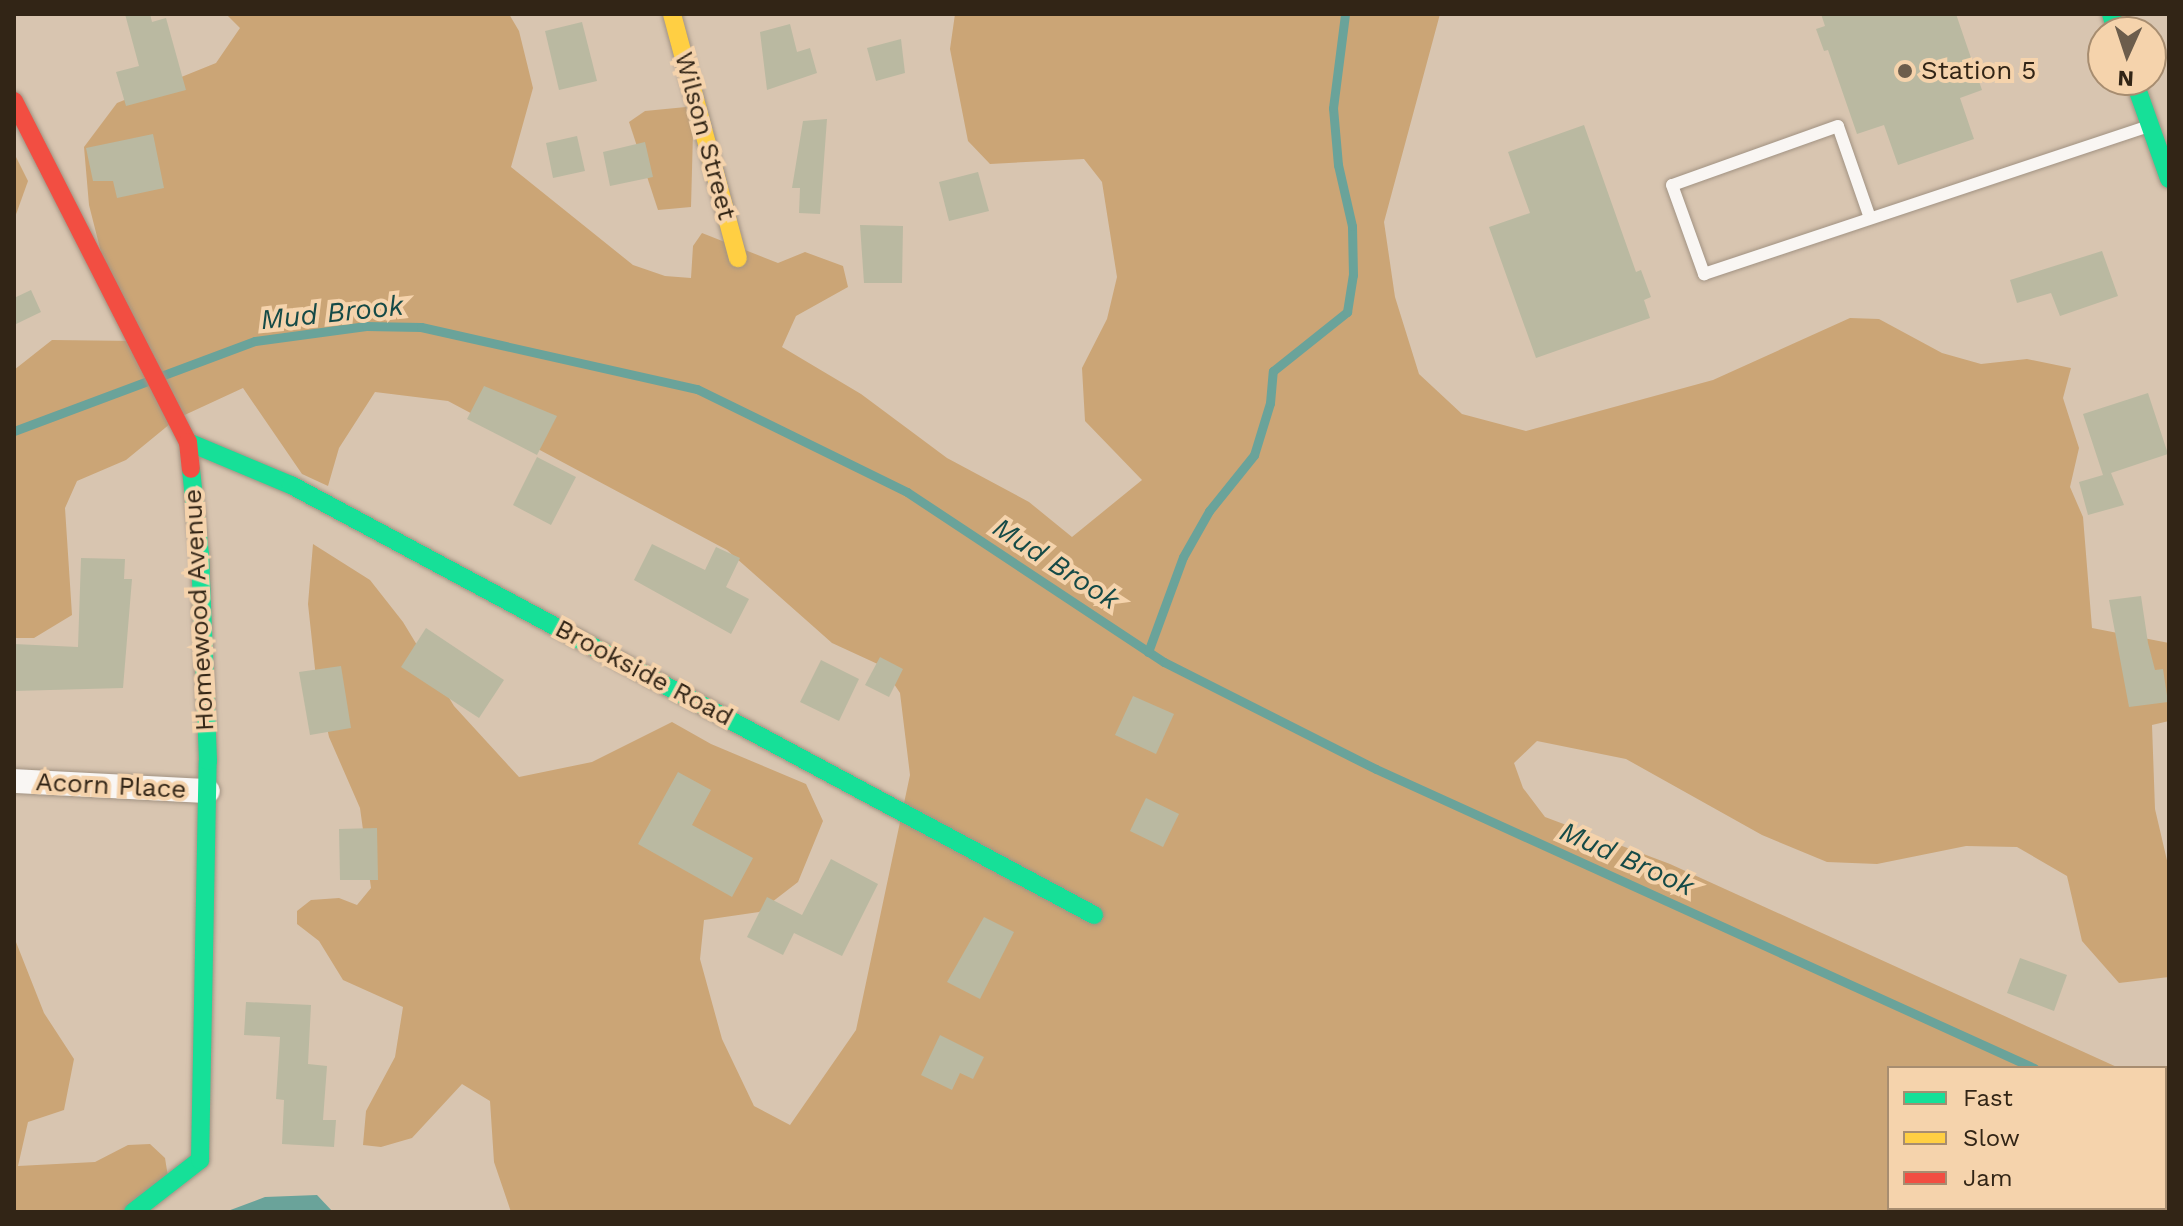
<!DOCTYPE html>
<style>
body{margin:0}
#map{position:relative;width:2183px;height:1226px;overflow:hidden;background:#d8c5b0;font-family:"Work Sans",sans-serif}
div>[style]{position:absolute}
.forest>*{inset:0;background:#cba576}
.water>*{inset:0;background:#6aa39a}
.stream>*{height:9px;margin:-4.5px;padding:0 4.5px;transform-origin:4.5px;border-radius:4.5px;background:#6aa39a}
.building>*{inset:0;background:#bab9a1}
.roads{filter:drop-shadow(0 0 2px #a19282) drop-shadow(0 0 2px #a19282)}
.lane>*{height:12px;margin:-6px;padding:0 6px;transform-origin:6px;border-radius:6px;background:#f9f6f3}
.street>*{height:24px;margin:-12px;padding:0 12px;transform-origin:12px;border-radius:12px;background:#f9f6f3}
.fast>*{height:18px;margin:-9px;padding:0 9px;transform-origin:9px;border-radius:9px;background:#16e098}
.slow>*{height:18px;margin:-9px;padding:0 9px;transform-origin:9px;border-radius:9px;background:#ffcf43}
.jam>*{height:18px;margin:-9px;padding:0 9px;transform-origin:9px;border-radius:9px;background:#f24e42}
.dots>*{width:22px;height:22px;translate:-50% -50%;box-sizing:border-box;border:4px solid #f5d3ac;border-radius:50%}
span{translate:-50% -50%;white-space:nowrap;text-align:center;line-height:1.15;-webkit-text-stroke:8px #f5d3ac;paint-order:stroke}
.poi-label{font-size:26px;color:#322516}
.left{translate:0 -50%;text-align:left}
.street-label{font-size:26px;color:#322516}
.water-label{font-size:28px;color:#154a47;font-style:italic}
.frame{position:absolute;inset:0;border:16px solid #322516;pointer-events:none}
.legend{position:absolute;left:1887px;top:1066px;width:280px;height:144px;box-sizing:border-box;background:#f5d3ac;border:2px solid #a78d70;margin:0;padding:10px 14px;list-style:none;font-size:24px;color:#322516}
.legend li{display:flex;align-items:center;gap:16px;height:40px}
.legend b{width:40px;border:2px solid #a78d70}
.north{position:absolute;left:2087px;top:16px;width:80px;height:80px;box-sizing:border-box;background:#f5d3ac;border:2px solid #a78d70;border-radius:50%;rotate:183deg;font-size:22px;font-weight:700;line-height:32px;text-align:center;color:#322516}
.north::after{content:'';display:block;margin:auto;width:28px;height:36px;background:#6c5d4c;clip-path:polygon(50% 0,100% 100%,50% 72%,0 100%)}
</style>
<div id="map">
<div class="forest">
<i style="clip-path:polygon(226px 14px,509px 14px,519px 31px,533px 88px,511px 167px,633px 265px,665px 276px,691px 278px,693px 246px,702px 233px,778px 263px,805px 252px,843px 266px,848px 287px,796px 316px,782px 347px,861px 394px,947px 458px,1029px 502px,1072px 537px,1142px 480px,1085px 421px,1082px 368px,1107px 319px,1117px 277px,1102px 182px,1084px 159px,990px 164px,968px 141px,950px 49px,955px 14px,1440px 14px,1384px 222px,1395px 297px,1419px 374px,1462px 414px,1526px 431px,1713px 380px,1850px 318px,1879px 319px,1942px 353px,1981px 364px,2027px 359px,2071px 368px,2063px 398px,2079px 448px,2070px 487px,2083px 517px,2092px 628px,2169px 643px,2169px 721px,2152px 725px,2155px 809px,2169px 869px,2169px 977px,2119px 983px,2082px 941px,2067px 876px,2017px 847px,1966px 846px,1877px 864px,1827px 862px,1762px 835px,1626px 759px,1537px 741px,1514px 763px,1523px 788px,1545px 817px,1670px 864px,2119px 1068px,1889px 1068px,1889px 1208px,2165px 1208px,2165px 1089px,2169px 1212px,511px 1212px,494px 1162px,490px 1101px,462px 1084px,412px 1138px,381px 1147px,363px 1145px,366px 1111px,395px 1057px,403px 1007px,343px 980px,319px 941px,297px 924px,297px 911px,311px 900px,339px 898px,357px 905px,371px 888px,360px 808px,329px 737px,316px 678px,308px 604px,313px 544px,370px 580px,403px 622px,454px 706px,519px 777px,592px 762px,672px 722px,711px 744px,806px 784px,823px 821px,798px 882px,759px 912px,704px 920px,700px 959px,722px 1039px,754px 1106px,790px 1125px,856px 1030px,910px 775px,900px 693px,882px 666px,832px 643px,727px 550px,448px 401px,375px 392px,339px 448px,328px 486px,302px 474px,243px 388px,176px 419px,126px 460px,77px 481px,65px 508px,72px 615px,34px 638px,14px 638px,14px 370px,52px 340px,136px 341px,104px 264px,89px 205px,84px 147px,117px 103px,216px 63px,240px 28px)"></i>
<i style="clip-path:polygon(686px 107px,693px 132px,691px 207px,658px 210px,629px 122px,645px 111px)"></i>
<i style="clip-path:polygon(14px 153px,28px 181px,14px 220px)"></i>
<i style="clip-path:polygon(14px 937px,44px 1013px,74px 1059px,64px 1110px,28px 1122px,18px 1166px,95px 1162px,128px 1145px,150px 1144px,165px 1158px,169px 1183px,133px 1212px,14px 1212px)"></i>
</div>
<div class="water">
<i style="clip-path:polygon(317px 1195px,333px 1212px,225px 1212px,265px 1197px)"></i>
</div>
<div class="stream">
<i style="left:14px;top:431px;width:257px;rotate:-20.5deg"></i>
<i style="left:255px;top:341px;width:112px;rotate:-7.7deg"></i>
<i style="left:366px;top:326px;width:55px;rotate:1deg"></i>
<i style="left:421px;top:327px;width:283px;rotate:12.7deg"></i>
<i style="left:697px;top:389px;width:234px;rotate:26.1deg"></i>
<i style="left:907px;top:492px;width:308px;rotate:33.5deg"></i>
<i style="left:1164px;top:662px;width:237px;rotate:26.8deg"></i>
<i style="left:1376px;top:769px;width:723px;rotate:24.44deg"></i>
<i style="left:1148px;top:652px;width:101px;rotate:-69.8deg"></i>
<i style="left:1183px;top:557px;width:53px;rotate:-60.5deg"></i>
<i style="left:1209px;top:511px;width:72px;rotate:-51.2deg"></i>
<i style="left:1254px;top:455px;width:54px;rotate:-72.9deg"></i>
<i style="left:1270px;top:403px;width:32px;rotate:-85deg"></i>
<i style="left:1273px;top:371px;width:95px;rotate:-38.6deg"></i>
<i style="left:1347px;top:312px;width:37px;rotate:-81deg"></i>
<i style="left:1353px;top:275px;width:49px;rotate:-91.2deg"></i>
<i style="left:1352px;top:226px;width:63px;rotate:-102.9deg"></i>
<i style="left:1338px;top:165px;width:57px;rotate:-95deg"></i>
<i style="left:1333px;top:108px;width:95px;rotate:-82.7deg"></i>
<i style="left:2165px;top:1127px;width:4px;rotate:27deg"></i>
</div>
<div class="building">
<i style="clip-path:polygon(125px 14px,150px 14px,152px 22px,166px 18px,186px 90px,126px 106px,116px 72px,139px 66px)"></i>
<i style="clip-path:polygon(1821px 14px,1956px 14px,1982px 90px,1960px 98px,1974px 139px,1898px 165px,1884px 125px,1857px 134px,1828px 50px,1824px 51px,1816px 29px,1825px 26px)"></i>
<i style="clip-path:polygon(582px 22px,597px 81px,559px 90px,545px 31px)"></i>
<i style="clip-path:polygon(790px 24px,797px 52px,810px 48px,817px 73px,767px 90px,760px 32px)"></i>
<i style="clip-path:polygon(901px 39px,905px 73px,876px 81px,867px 48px)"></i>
<i style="clip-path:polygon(827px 119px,820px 214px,799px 213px,800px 188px,792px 188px,803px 121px)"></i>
<i style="clip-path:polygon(1584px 125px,1636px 272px,1641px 270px,1651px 297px,1644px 300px,1650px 318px,1536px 358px,1489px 227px,1530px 213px,1508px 152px)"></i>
<i style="clip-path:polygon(153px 134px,164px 188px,117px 198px,113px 181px,93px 181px,86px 148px)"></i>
<i style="clip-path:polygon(577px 136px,585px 171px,553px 178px,546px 143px)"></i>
<i style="clip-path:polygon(645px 142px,653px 177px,610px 186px,603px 152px)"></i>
<i style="clip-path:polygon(978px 172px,989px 211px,949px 221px,939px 182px)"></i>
<i style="clip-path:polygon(860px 225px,903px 226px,902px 283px,864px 283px)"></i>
<i style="clip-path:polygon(2102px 251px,2118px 296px,2060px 316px,2051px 293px,2017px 303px,2010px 280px)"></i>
<i style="clip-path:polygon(31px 290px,41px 312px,14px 325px,14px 298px)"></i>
<i style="clip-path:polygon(484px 386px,557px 416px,537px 455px,467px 419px)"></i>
<i style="clip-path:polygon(2148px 393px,2168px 454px,2111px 473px,2124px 505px,2088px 515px,2079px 482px,2103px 475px,2083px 414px)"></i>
<i style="clip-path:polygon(537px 457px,576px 477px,551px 525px,513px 505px)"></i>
<i style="clip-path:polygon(652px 544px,705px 570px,716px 547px,740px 558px,726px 587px,749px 599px,731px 634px,634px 580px)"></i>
<i style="clip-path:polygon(81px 558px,125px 559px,124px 579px,132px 579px,123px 688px,14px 691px,14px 644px,78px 647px)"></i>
<i style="clip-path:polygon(2141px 596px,2148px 643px,2155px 670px,2163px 669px,2168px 702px,2129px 707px,2109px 600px)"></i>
<i style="clip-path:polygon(426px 628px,504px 680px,479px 718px,401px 667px)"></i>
<i style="clip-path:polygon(880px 657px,903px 669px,889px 697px,865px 685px)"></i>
<i style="clip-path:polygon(821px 660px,859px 679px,839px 721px,800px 702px)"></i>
<i style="clip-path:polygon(341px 666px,351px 728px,310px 735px,299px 672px)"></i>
<i style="clip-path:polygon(1133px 696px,1174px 714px,1156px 754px,1115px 735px)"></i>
<i style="clip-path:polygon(678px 772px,711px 790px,692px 825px,753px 858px,732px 897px,638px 844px)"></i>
<i style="clip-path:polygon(1146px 798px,1179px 814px,1163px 847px,1130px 831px)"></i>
<i style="clip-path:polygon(377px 828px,378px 880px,340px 880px,339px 829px)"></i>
<i style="clip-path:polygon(831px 859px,878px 884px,842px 956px,794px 933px,783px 955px,747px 937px,767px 897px,802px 915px)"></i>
<i style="clip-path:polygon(984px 917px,1014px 932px,980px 999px,947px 982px)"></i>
<i style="clip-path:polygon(2020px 958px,2067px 975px,2054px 1011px,2007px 993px)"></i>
<i style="clip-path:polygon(246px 1002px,311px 1005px,308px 1064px,327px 1066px,323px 1120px,336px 1120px,334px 1147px,282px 1144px,284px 1100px,276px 1099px,280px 1037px,244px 1035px)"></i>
<i style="clip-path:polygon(940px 1035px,984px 1057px,973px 1079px,960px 1073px,952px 1090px,921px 1075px)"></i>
</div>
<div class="roads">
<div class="lane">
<i style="left:1870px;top:218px;width:97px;rotate:-109.2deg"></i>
<i style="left:1838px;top:126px;width:176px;rotate:160.4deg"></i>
<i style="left:1672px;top:185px;width:95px;rotate:70.2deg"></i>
<i style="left:1704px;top:274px;width:467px;rotate:-18.4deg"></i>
</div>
<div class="street">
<i style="left:14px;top:781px;width:194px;rotate:3deg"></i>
</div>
<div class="fast">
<i style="left:2111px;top:14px;width:19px;rotate:72deg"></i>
<i style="left:2134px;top:80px;width:105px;rotate:70.5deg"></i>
<i style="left:188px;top:442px;width:112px;rotate:22.7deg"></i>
<i style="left:291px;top:485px;width:911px;rotate:28.17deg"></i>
<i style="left:133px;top:1212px;width:85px;rotate:-37.8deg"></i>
<i style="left:200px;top:1160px;width:399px;rotate:-88.9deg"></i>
<i style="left:208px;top:761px;width:206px;rotate:-92.2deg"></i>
<i style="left:200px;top:555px;width:86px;rotate:-96deg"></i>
</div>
<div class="slow">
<i style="left:672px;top:14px;width:253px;rotate:74.9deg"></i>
</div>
<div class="jam">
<i style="left:14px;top:101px;width:383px;rotate:63deg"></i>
<i style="left:188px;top:442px;width:27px;rotate:84deg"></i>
</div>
</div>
<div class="dots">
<i style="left:1905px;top:71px;background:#6c5d4c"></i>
</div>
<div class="poi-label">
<span class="left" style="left:1921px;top:71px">Station 5</span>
</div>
<div class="street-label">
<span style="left:705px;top:136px;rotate:75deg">Wilson Street</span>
<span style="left:199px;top:610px;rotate:-93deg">Homewood Avenue</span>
<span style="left:644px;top:673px;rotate:28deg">Brookside Road</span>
<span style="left:111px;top:786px;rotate:3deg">Acorn Place</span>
</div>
<div class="water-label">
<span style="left:332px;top:313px;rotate:-6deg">Mud Brook</span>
<span style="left:1056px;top:564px;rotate:33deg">Mud Brook</span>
<span style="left:1627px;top:859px;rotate:24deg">Mud Brook</span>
</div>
<div class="frame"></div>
<ul class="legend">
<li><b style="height:10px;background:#16e098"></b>Fast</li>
<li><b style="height:10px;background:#ffcf43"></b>Slow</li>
<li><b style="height:10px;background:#f24e42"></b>Jam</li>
</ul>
<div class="north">N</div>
</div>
